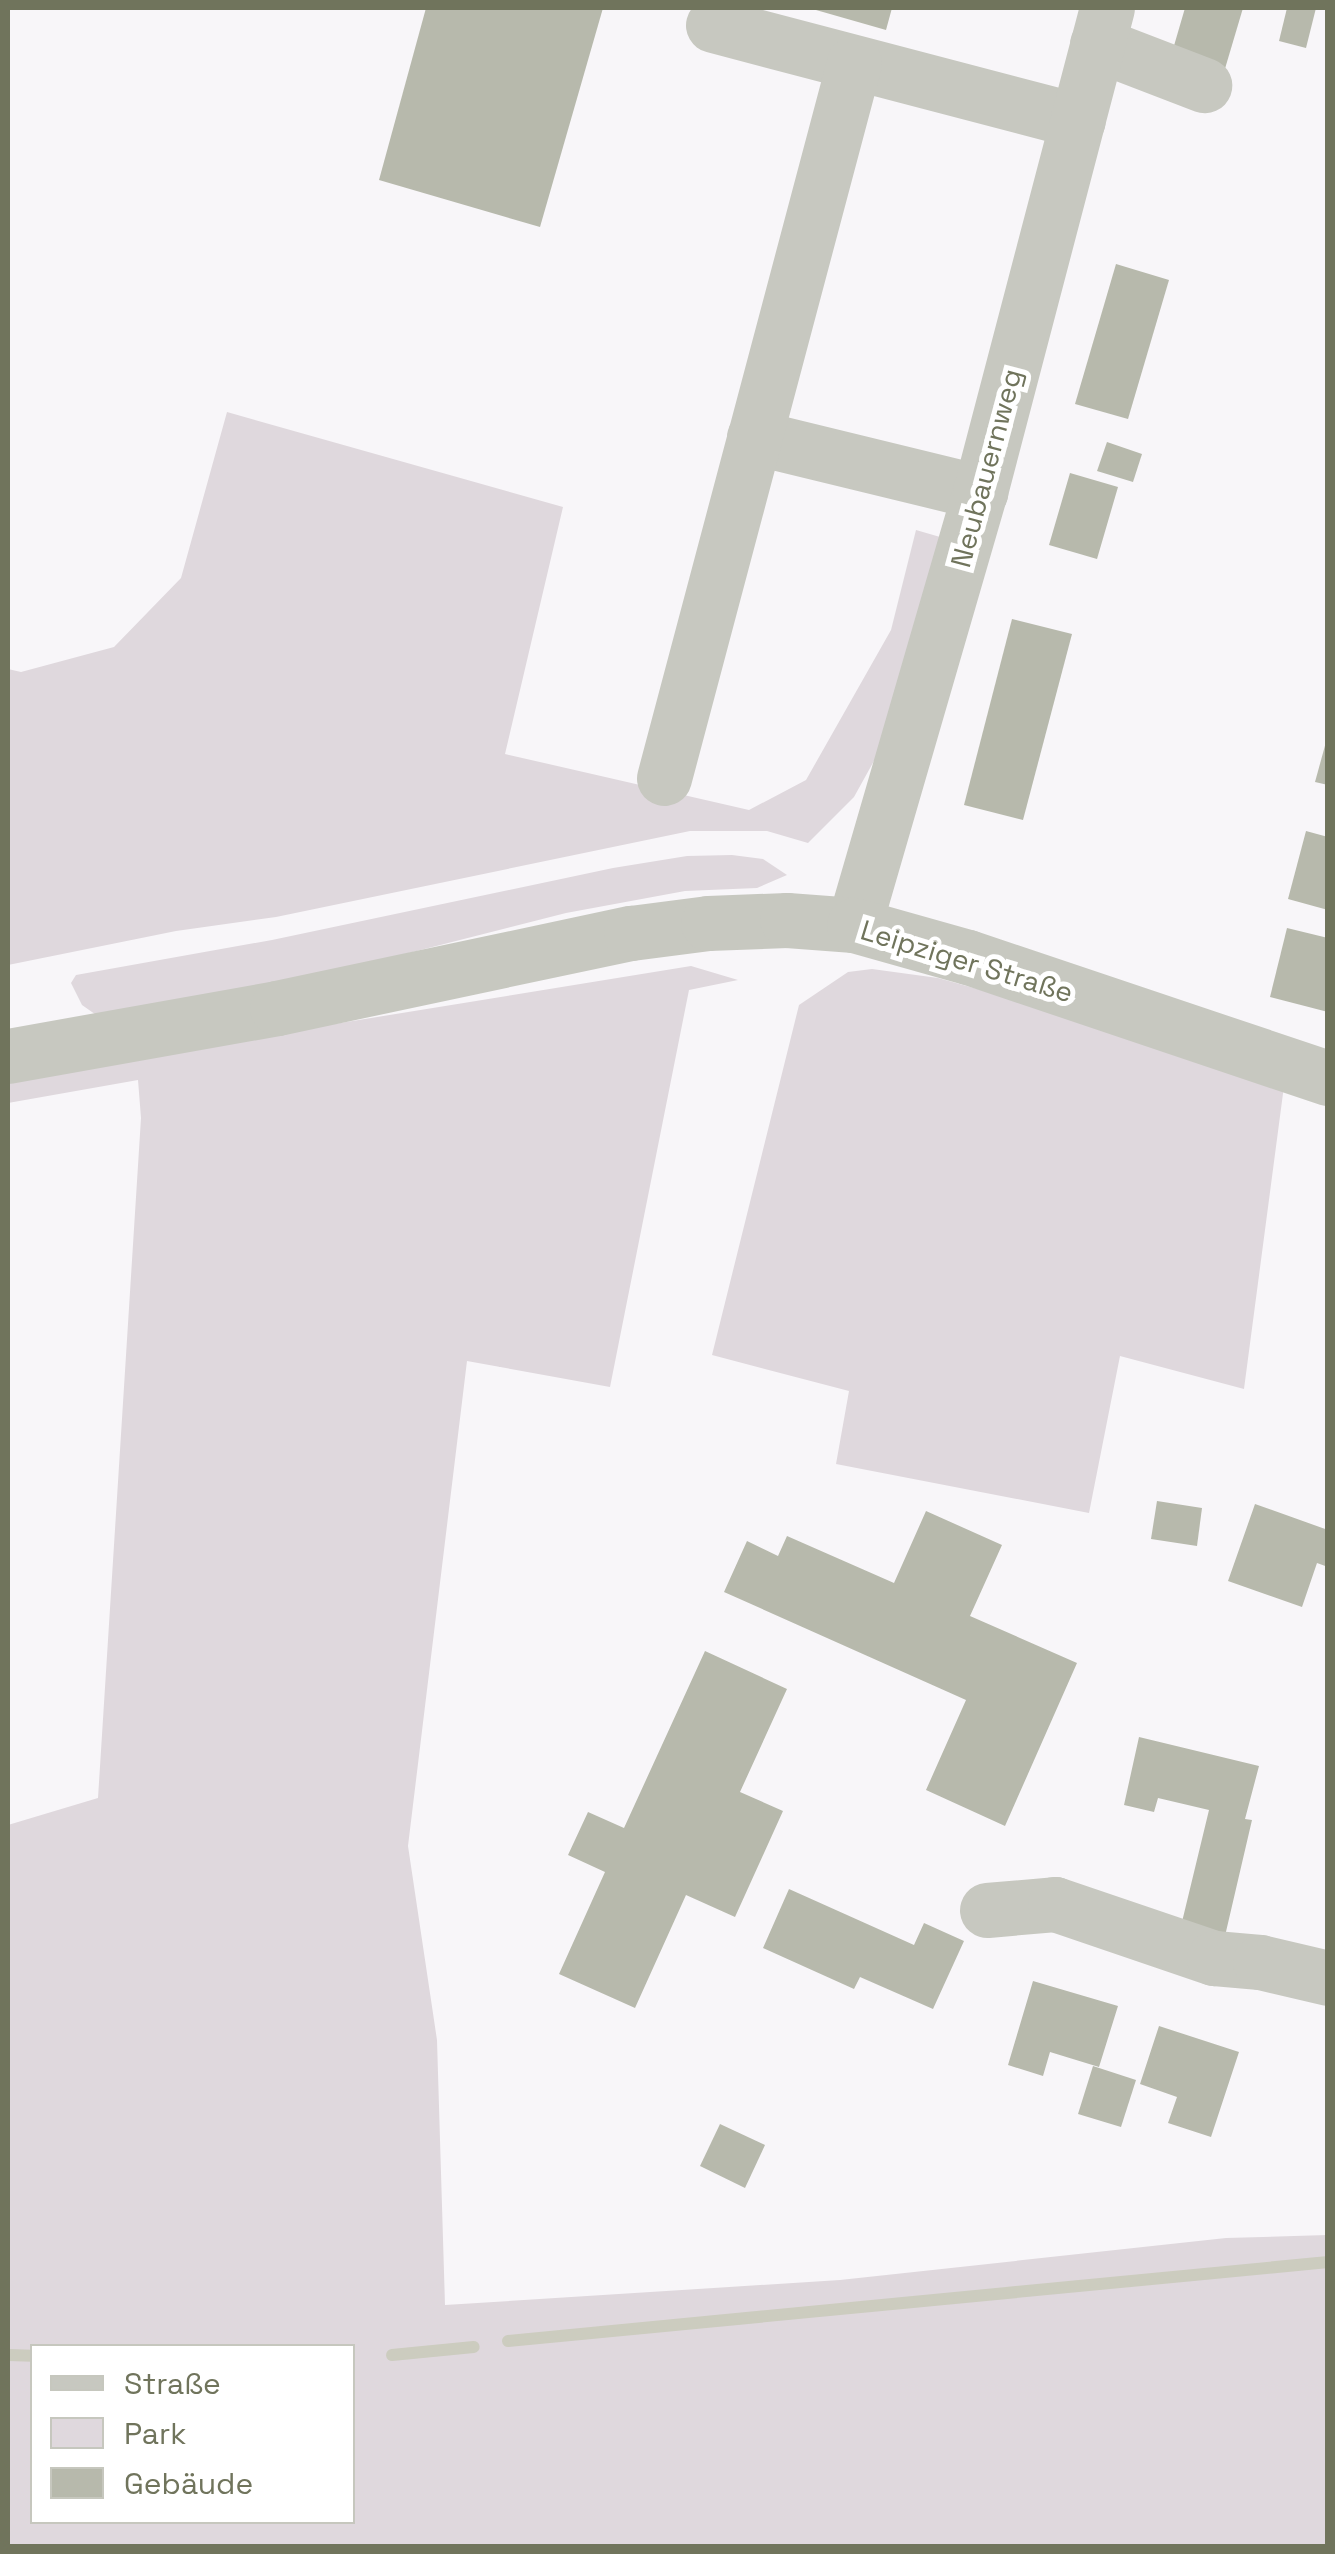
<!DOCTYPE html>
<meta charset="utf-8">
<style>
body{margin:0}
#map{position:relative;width:1335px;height:2554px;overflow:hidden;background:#f8f6f9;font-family:"Space Grotesk",sans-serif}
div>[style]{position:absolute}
.green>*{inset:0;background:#dfd8dd}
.stream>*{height:12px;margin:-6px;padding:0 6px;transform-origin:6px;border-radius:6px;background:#ccccbf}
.building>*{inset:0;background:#b7b9ac}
.minor>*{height:55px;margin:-27.5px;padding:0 27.5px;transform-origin:27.5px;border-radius:27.5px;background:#c7c8c0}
span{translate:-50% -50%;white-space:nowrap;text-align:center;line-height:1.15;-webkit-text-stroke:10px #fff;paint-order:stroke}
.street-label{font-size:28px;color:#70745c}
.frame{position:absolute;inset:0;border:10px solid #70745c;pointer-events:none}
.legend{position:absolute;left:30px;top:2344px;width:325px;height:180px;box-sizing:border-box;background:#fff;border:2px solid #c6c7be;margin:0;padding:12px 18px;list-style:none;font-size:30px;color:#70745c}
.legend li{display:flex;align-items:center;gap:20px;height:50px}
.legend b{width:50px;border:2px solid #c6c7be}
</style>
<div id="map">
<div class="green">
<i style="clip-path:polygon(227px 412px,563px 507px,505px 754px,749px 810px,806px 780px,891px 630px,916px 530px,947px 539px,890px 732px,854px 797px,808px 843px,767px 831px,690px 831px,276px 917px,176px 931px,8px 965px,8px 669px,21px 672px,114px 647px,181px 578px)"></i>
<i style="clip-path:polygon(732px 855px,763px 859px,787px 875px,757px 888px,685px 891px,566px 913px,397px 956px,102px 1019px,82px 1005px,71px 983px,76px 975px,272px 940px,613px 868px,687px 856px)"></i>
<i style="clip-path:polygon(evenodd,691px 966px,738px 980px,689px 990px,610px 1387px,467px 1361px,408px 1846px,437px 2040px,445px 2305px,840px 2280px,1226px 2238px,1327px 2235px,1327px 2546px,8px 2546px,8px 1825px,98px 1798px,141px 1118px,138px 1080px,8px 1103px,8px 1077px,691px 966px,32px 2346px,352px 2346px,352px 2522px,32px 2522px,32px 2346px)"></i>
<i style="clip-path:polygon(872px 969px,938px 978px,1086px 1019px,1284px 1086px,1244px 1389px,1120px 1356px,1089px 1513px,836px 1464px,849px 1391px,712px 1355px,799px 1005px,848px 972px)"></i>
</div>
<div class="stream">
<i style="left:508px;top:2341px;width:824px;rotate:-5.5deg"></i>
<i style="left:8px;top:2355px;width:24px;rotate:2deg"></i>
<i style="left:392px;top:2355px;width:82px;rotate:-5.6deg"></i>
</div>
<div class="building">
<i style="clip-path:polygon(426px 8px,603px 8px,540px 227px,379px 180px)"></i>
<i style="clip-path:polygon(809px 8px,892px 8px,886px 30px)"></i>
<i style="clip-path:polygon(1185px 8px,1243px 8px,1224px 72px,1171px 56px)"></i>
<i style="clip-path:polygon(1287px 8px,1316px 8px,1306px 48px,1279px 41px)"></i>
<i style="clip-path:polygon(1116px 264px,1169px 280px,1128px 419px,1075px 404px)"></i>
<i style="clip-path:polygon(1107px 442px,1142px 454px,1133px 482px,1097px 471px)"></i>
<i style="clip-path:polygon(1070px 473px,1118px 487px,1097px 559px,1049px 545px)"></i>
<i style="clip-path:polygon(1012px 619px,1072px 634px,1023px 820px,964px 805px)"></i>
<i style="clip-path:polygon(1326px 742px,1328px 742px,1328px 785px,1315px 782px)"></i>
<i style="clip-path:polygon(1306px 831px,1328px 837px,1328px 910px,1288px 899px)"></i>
<i style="clip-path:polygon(1287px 928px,1328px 938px,1328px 1012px,1270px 997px)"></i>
<i style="clip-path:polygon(1157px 1501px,1202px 1508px,1197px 1546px,1151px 1539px)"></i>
<i style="clip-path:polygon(1255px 1504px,1328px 1530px,1328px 1567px,1317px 1563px,1302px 1607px,1228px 1581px)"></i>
<i style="clip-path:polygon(926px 1511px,1002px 1545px,970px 1616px,1077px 1663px,1005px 1826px,926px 1790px,966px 1700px,724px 1592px,747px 1541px,778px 1556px,787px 1536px,894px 1583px)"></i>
<i style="clip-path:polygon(705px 1651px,787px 1689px,740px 1792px,783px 1811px,735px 1917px,686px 1895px,635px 2008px,559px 1974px,605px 1872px,568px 1855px,588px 1812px,624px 1828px)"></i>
<i style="clip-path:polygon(1139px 1737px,1259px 1766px,1245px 1819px,1252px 1820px,1225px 1936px,1181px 1926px,1209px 1810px,1158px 1798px,1154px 1812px,1124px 1805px)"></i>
<i style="clip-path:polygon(789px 1889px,914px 1945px,924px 1923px,964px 1941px,933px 2009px,860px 1977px,854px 1989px,763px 1948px)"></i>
<i style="clip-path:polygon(1033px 1981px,1118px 2006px,1099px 2067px,1050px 2052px,1043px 2076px,1008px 2065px)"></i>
<i style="clip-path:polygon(1159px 2026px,1239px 2052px,1211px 2137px,1168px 2123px,1177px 2097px,1140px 2084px)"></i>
<i style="clip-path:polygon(1093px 2066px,1136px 2080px,1121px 2127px,1078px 2114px)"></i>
<i style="clip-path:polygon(720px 2124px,765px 2145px,745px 2188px,700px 2166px)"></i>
</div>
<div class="minor">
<i style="left:713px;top:25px;width:377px;rotate:14.7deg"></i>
<i style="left:1097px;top:44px;width:115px;rotate:21deg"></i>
<i style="left:754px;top:437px;width:233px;rotate:13.7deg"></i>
<i style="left:664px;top:778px;width:740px;rotate:-75.12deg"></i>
<i style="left:854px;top:925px;width:451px;rotate:-73.8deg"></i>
<i style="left:980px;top:492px;width:500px;rotate:-75.3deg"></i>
<i style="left:8px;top:1056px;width:273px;rotate:-10.1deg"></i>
<i style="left:277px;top:1008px;width:362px;rotate:-12deg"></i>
<i style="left:631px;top:933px;width:78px;rotate:-7.4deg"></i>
<i style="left:708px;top:923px;width:79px;rotate:-2.2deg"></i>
<i style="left:787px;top:920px;width:67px;rotate:4.3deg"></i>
<i style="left:854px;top:925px;width:118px;rotate:15.7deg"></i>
<i style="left:968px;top:957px;width:380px;rotate:18.6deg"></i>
<i style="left:987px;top:1910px;width:68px;rotate:-5deg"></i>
<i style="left:1055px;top:1904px;width:168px;rotate:18.8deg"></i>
<i style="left:1214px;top:1958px;width:46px;rotate:5deg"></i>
<i style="left:1260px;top:1962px;width:70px;rotate:13.2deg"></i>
</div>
<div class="street-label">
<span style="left:986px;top:468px;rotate:-75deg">Neubauernweg</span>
<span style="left:967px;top:961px;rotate:17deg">Leipziger Straße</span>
</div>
<div class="frame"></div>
<ul class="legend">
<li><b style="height:12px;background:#c7c8c0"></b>Straße</li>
<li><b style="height:28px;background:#dfd8dd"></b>Park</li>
<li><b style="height:28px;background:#b7b9ac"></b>Gebäude</li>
</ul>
</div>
